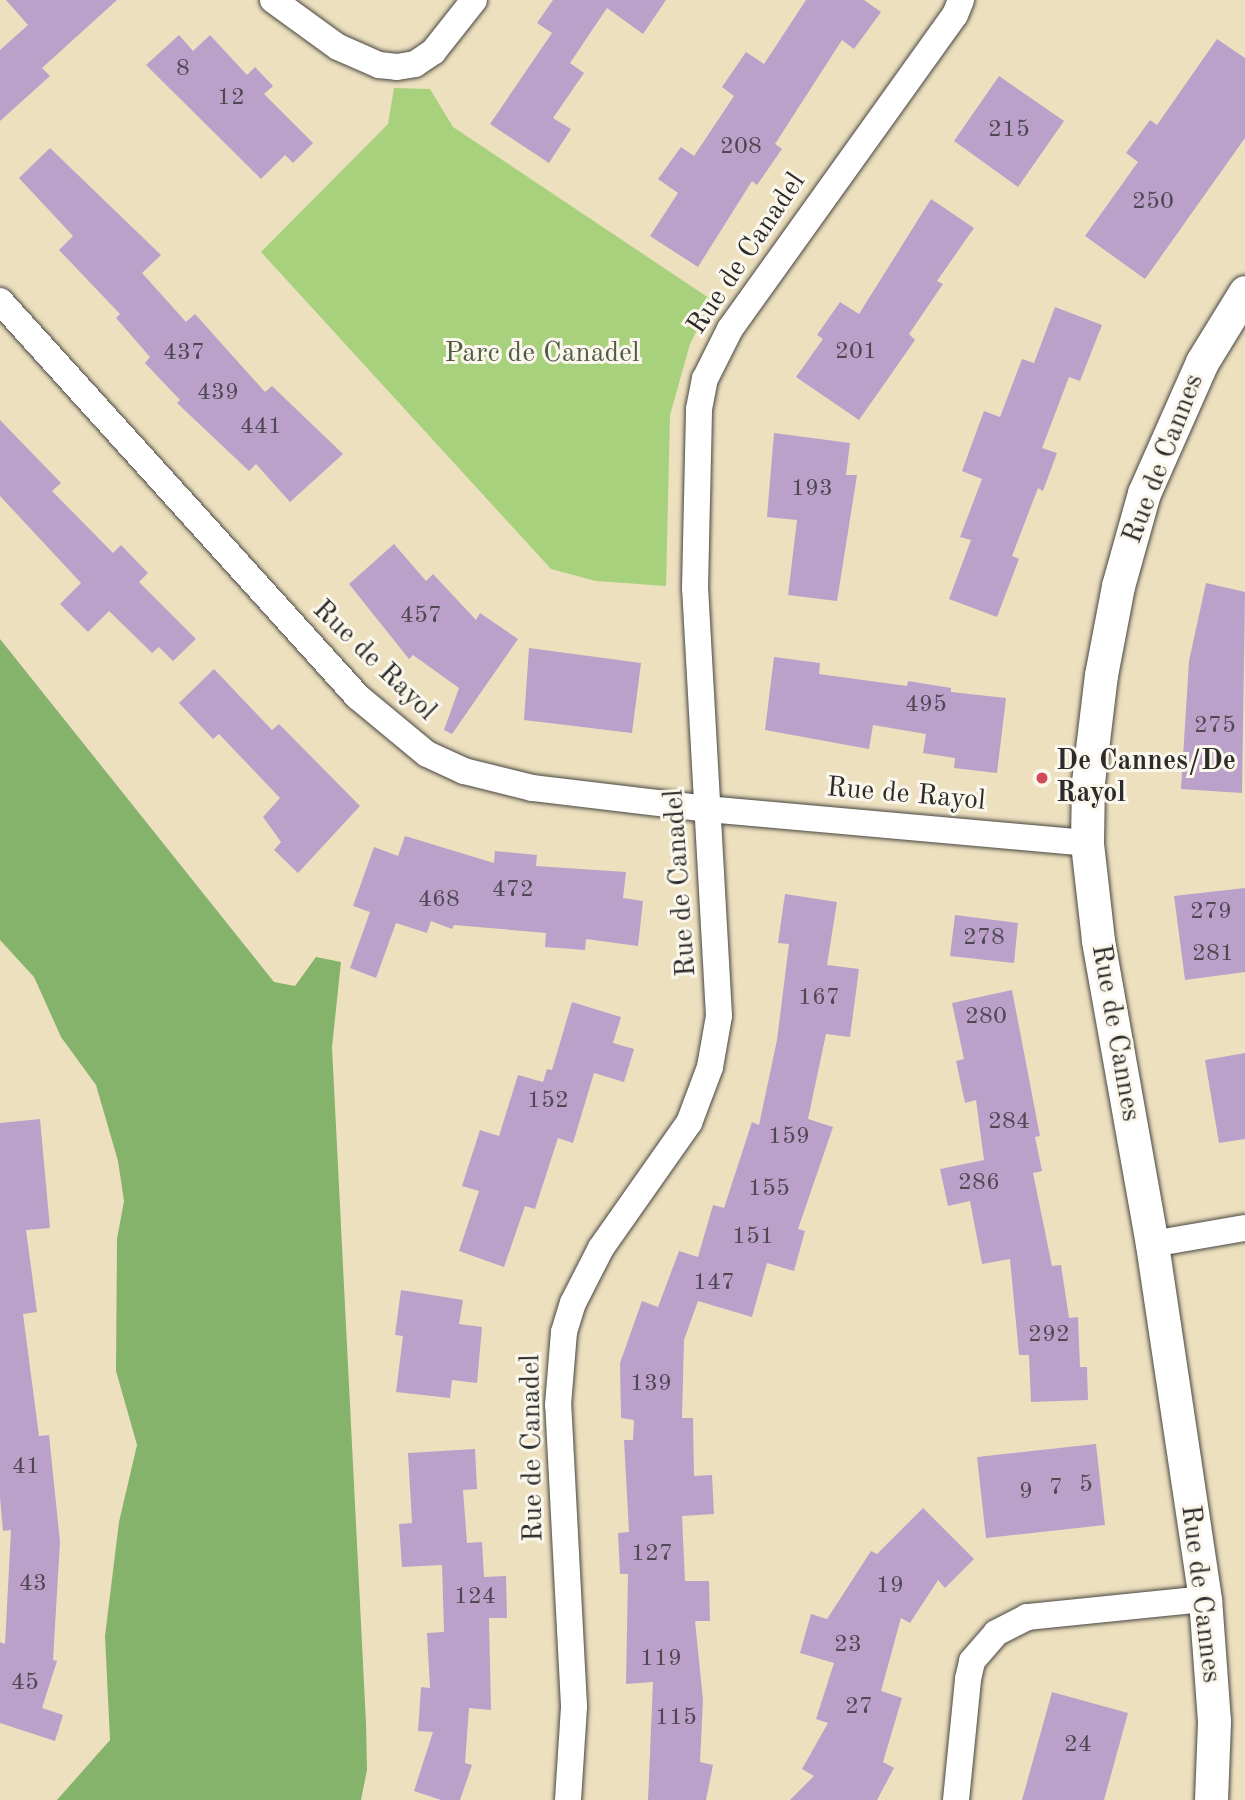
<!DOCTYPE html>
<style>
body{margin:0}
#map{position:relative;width:1245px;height:1800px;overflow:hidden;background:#ede0bf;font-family:"Old Standard TT",serif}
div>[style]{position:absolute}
.green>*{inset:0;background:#a7d17d}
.forest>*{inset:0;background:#85b36c}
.building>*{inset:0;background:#bba0c9}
.roads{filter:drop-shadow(0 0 2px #484641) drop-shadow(0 0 2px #484641)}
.minor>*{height:26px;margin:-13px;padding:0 13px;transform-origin:13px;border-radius:13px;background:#fff}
.tertiary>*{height:33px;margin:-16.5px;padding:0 16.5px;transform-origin:16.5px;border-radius:16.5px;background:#fff}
.dots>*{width:19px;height:19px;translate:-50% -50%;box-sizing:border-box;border:4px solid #fbf7ec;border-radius:50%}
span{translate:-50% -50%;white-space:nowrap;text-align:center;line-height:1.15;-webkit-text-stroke:6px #fbf7ec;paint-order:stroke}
.number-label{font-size:24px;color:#4f4852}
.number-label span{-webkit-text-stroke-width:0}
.street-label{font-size:28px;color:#2b2b2b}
.park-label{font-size:28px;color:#505d44}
.poi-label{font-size:28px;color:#2b2b2b;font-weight:700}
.left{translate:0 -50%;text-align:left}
</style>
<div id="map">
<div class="green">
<i style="clip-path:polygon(394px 88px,430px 89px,453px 127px,712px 300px,690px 344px,670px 415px,666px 586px,596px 581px,551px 569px,261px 252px,388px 124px)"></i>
</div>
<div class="forest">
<i style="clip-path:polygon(0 639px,274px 982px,295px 986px,316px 957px,341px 962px,332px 1047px,366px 1723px,367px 1770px,361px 1800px,57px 1800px,110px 1740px,105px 1636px,119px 1522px,137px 1445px,116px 1371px,117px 1239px,124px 1201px,118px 1161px,96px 1085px,61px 1037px,34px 977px,0 940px)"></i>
</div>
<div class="building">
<i style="clip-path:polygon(6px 0,117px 0,42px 68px,50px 76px,0 121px,0 50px,28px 25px)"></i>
<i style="clip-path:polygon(553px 0,666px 0,643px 34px,607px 8px,570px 63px,584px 73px,553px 118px,571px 129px,549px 163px,490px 124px,552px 33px,537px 23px)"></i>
<i style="clip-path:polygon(806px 0,864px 0,881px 12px,854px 49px,842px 40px,775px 144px,782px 149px,757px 185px,752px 181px,698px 267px,650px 236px,678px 193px,658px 179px,681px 147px,694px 156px,734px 96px,722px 87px,746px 52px,764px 64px)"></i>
<i style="clip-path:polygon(179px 35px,193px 51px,210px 35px,247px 75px,255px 67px,273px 86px,264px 94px,313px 143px,293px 163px,285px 155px,261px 179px,146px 65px)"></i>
<i style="clip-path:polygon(1217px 39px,1245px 58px,1245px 138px,1145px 279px,1085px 236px,1138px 162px,1126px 153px,1150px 120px,1157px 125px)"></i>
<i style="clip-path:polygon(999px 76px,1064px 121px,1018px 187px,954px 141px)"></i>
<i style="clip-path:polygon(50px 148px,161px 255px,142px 273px,186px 322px,195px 314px,265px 392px,272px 386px,343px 454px,290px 502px,256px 464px,249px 471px,177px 403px,180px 400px,145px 363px,150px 357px,116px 318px,120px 314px,59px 250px,73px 236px,19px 178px)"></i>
<i style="clip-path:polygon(931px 199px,974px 228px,937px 281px,943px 284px,909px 334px,915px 340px,859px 420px,796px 377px,823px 339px,817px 335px,840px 302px,859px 314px)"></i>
<i style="clip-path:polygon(1055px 307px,1102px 325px,1080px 381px,1069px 377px,1042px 448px,1057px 453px,1043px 491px,1038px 488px,1012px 556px,1019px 559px,997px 617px,949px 599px,971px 540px,960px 537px,982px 479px,962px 471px,984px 411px,1000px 417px,1022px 359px,1034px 363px)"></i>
<i style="clip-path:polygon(0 420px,61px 483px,52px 491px,113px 553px,121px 545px,148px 573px,139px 582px,196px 639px,173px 661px,159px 647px,152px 653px,109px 611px,88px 632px,60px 604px,81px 583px,0 496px)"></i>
<i style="clip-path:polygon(774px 433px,850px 443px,846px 475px,857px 475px,837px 601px,788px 595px,797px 520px,767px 517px)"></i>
<i style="clip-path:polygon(394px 544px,426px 581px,433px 574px,476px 620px,480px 613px,518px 639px,452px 734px,444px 730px,459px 688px,413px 655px,409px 659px,349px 584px)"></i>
<i style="clip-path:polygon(1206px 583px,1245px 592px,1242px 793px,1181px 789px,1189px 661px)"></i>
<i style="clip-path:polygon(529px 648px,641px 663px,632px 733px,524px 720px)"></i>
<i style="clip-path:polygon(774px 657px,820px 663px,819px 674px,907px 686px,908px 681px,951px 688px,951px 692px,1006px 698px,997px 773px,954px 768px,955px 758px,923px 753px,926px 734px,873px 725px,869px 749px,765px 730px)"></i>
<i style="clip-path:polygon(214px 669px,272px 730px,279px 724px,360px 806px,298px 873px,274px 850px,281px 842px,263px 817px,280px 798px,219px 734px,213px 739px,179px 703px)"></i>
<i style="clip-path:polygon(405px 836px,494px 863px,495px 851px,537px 855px,536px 866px,626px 872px,623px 898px,643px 901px,638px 946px,586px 939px,585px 950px,545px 947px,546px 933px,454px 925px,452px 929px,431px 921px,427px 933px,396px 923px,376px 978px,350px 968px,370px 912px,353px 906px,374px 847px,398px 856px)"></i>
<i style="clip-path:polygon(1245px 888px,1245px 972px,1185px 980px,1174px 896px)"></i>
<i style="clip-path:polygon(785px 894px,837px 902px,827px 965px,859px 969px,850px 1037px,826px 1034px,808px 1119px,833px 1127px,798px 1229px,805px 1231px,794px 1271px,767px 1263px,752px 1317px,698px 1301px,684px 1340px,682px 1418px,693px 1418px,694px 1476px,712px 1475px,714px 1514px,682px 1516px,685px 1581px,709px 1581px,710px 1621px,695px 1621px,703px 1700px,700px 1762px,713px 1765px,706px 1800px,648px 1800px,653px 1682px,626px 1684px,628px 1574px,620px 1574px,618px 1533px,629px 1532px,624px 1440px,633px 1440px,634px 1420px,621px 1418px,620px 1363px,642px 1301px,658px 1307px,679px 1251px,698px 1257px,713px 1205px,724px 1208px,752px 1122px,759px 1125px,777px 1040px,789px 944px,778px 943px)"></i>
<i style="clip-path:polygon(955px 915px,1018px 923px,1014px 963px,950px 956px)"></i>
<i style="clip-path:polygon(1012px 990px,1040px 1136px,1035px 1137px,1042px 1171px,1033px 1173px,1052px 1266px,1061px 1265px,1069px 1318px,1078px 1317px,1080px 1367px,1087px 1367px,1088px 1400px,1031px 1402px,1029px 1355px,1019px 1355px,1010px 1259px,982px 1264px,970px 1201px,948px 1206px,940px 1169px,984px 1160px,976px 1100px,965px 1103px,956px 1061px,964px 1059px,952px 1003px)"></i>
<i style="clip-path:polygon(572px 1002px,621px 1017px,613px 1043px,634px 1049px,624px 1082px,594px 1073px,573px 1143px,558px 1138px,535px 1209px,525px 1206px,504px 1267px,459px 1251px,479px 1191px,462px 1186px,480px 1130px,499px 1136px,518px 1075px,543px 1082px,547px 1069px,552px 1070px)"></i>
<i style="clip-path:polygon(1245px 1053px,1245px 1139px,1219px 1143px,1205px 1060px)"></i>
<i style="clip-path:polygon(40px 1119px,50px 1228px,26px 1230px,37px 1312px,23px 1314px,39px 1436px,49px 1435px,60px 1542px,53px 1660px,57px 1661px,42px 1708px,63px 1715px,55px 1741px,0 1723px,0 1642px,5px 1644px,11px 1530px,3px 1531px,0 1497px,0 1123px)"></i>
<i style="clip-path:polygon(401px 1290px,463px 1300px,459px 1324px,482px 1327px,477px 1383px,452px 1380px,450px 1398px,396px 1392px,403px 1336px,395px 1335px)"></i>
<i style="clip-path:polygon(1096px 1444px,1105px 1525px,986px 1538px,977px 1457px)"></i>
<i style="clip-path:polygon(475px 1449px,477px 1489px,463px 1490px,467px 1543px,482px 1542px,484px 1577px,506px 1576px,507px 1618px,489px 1618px,491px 1710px,469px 1708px,465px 1763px,472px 1765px,460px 1800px,441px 1800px,414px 1791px,433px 1732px,418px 1731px,421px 1687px,430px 1688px,427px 1633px,444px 1632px,442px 1565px,402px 1567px,399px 1524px,412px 1523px,408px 1453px)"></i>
<i style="clip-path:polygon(923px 1508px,974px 1559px,945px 1588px,938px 1580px,910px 1623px,901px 1618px,881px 1691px,902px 1698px,883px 1762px,894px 1768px,877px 1800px,790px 1800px,814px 1776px,802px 1769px,828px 1723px,816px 1719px,834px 1663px,800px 1653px,811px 1614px,827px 1619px,871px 1551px,877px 1554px)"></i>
<i style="clip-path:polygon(1052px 1692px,1128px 1713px,1104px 1800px,1022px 1800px)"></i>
</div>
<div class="roads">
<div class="minor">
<i style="left:273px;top:0;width:80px;rotate:35.9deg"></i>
<i style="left:338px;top:47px;width:45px;rotate:23.7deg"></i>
<i style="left:379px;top:65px;width:18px;rotate:6deg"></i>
<i style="left:397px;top:67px;width:18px;rotate:-9deg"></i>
<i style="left:415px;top:64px;width:22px;rotate:-34deg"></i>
<i style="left:433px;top:52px;width:66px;rotate:-51.7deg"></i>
<i style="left:0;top:301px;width:534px;rotate:47.89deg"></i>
<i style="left:358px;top:697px;width:89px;rotate:39.6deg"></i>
<i style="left:427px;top:754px;width:41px;rotate:24.7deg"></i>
<i style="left:464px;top:771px;width:70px;rotate:14deg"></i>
<i style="left:532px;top:788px;width:176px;rotate:6.8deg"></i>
<i style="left:707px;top:809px;width:382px;rotate:5.1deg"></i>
<i style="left:1152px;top:1244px;width:94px;rotate:-9.8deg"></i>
<i style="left:568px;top:1800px;width:94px;rotate:-86.3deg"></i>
<i style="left:574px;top:1706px;width:301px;rotate:-93deg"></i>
<i style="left:558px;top:1405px;width:73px;rotate:-85.3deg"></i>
<i style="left:564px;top:1332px;width:30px;rotate:-73deg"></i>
<i style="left:573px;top:1303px;width:62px;rotate:-63deg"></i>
<i style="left:601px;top:1248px;width:153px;rotate:-54.9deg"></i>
<i style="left:689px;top:1123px;width:60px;rotate:-69.4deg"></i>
<i style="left:710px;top:1067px;width:52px;rotate:-80deg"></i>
<i style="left:719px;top:1016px;width:429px;rotate:-93.2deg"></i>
<i style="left:695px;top:588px;width:179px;rotate:-88.7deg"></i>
<i style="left:699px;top:409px;width:31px;rotate:-79deg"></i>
<i style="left:705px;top:379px;width:56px;rotate:-63.4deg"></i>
<i style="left:730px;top:329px;width:386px;rotate:-54.4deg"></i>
<i style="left:955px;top:15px;width:16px;rotate:-68deg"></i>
<i style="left:956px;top:1800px;width:122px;rotate:-84.3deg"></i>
<i style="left:968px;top:1679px;width:18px;rotate:-77deg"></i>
<i style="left:972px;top:1661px;width:37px;rotate:-49deg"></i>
<i style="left:996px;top:1633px;width:35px;rotate:-27deg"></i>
<i style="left:1027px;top:1617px;width:179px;rotate:-5.8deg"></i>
</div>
<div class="tertiary">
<i style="left:1211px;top:1800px;width:79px;rotate:-87.8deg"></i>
<i style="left:1214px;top:1721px;width:122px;rotate:-94.2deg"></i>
<i style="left:1205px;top:1599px;width:359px;rotate:-98.5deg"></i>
<i style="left:1152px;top:1244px;width:309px;rotate:-100.1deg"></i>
<i style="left:1098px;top:940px;width:98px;rotate:-96.5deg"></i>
<i style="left:1087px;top:843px;width:61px;rotate:-89.1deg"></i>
<i style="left:1088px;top:782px;width:108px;rotate:-83.1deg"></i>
<i style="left:1101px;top:675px;width:91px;rotate:-79.2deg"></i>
<i style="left:1118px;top:586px;width:97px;rotate:-74.4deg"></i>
<i style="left:1144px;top:493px;width:143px;rotate:-66.1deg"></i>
<i style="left:1202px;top:362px;width:82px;rotate:-58.4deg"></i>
</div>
</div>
<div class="dots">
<i style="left:1042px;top:778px;background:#d1495b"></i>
</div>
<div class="number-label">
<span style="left:183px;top:70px">8</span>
<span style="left:231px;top:99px">12</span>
<span style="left:1009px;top:131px">215</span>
<span style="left:741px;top:148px">208</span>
<span style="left:1153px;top:203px">250</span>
<span style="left:856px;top:353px">201</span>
<span style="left:184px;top:354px">437</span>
<span style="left:218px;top:394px">439</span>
<span style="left:261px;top:428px">441</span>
<span style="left:812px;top:490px">193</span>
<span style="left:421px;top:617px">457</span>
<span style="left:926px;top:706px">495</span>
<span style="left:1215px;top:727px">275</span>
<span style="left:513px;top:891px">472</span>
<span style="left:439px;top:901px">468</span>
<span style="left:1211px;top:913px">279</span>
<span style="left:984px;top:939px">278</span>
<span style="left:1213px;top:955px">281</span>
<span style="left:819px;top:999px">167</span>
<span style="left:986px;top:1018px">280</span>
<span style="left:548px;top:1102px">152</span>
<span style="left:1009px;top:1123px">284</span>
<span style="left:789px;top:1138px">159</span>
<span style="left:979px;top:1184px">286</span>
<span style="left:769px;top:1190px">155</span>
<span style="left:753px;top:1238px">151</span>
<span style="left:714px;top:1284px">147</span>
<span style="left:1049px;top:1336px">292</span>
<span style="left:651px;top:1385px">139</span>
<span style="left:26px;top:1468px">41</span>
<span style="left:1086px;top:1486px">5</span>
<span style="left:1056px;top:1489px">7</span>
<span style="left:1026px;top:1493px">9</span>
<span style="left:652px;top:1555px">127</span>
<span style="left:33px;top:1585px">43</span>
<span style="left:890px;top:1587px">19</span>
<span style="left:475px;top:1598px">124</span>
<span style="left:848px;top:1646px">23</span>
<span style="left:661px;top:1660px">119</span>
<span style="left:25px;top:1684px">45</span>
<span style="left:859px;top:1708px">27</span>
<span style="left:676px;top:1719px">115</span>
<span style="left:1078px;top:1746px">24</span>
</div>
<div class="street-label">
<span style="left:747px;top:254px;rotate:-56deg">Rue de Canadel</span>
<span style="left:1164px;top:459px;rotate:-69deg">Rue de Cannes</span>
<span style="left:374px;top:661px;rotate:44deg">Rue de Rayol</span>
<span style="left:906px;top:795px;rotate:5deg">Rue de Rayol</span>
<span style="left:681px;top:883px;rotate:-94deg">Rue de Canadel</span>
<span style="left:1115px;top:1033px;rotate:80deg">Rue de Cannes</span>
<span style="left:533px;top:1448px;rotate:-91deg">Rue de Canadel</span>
<span style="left:1200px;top:1594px;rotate:83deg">Rue de Cannes</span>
</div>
<div class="park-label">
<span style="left:542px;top:354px">Parc de Canadel</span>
</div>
<div class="poi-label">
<span class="left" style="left:1056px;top:778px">De Cannes/De<br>Rayol</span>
</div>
</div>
